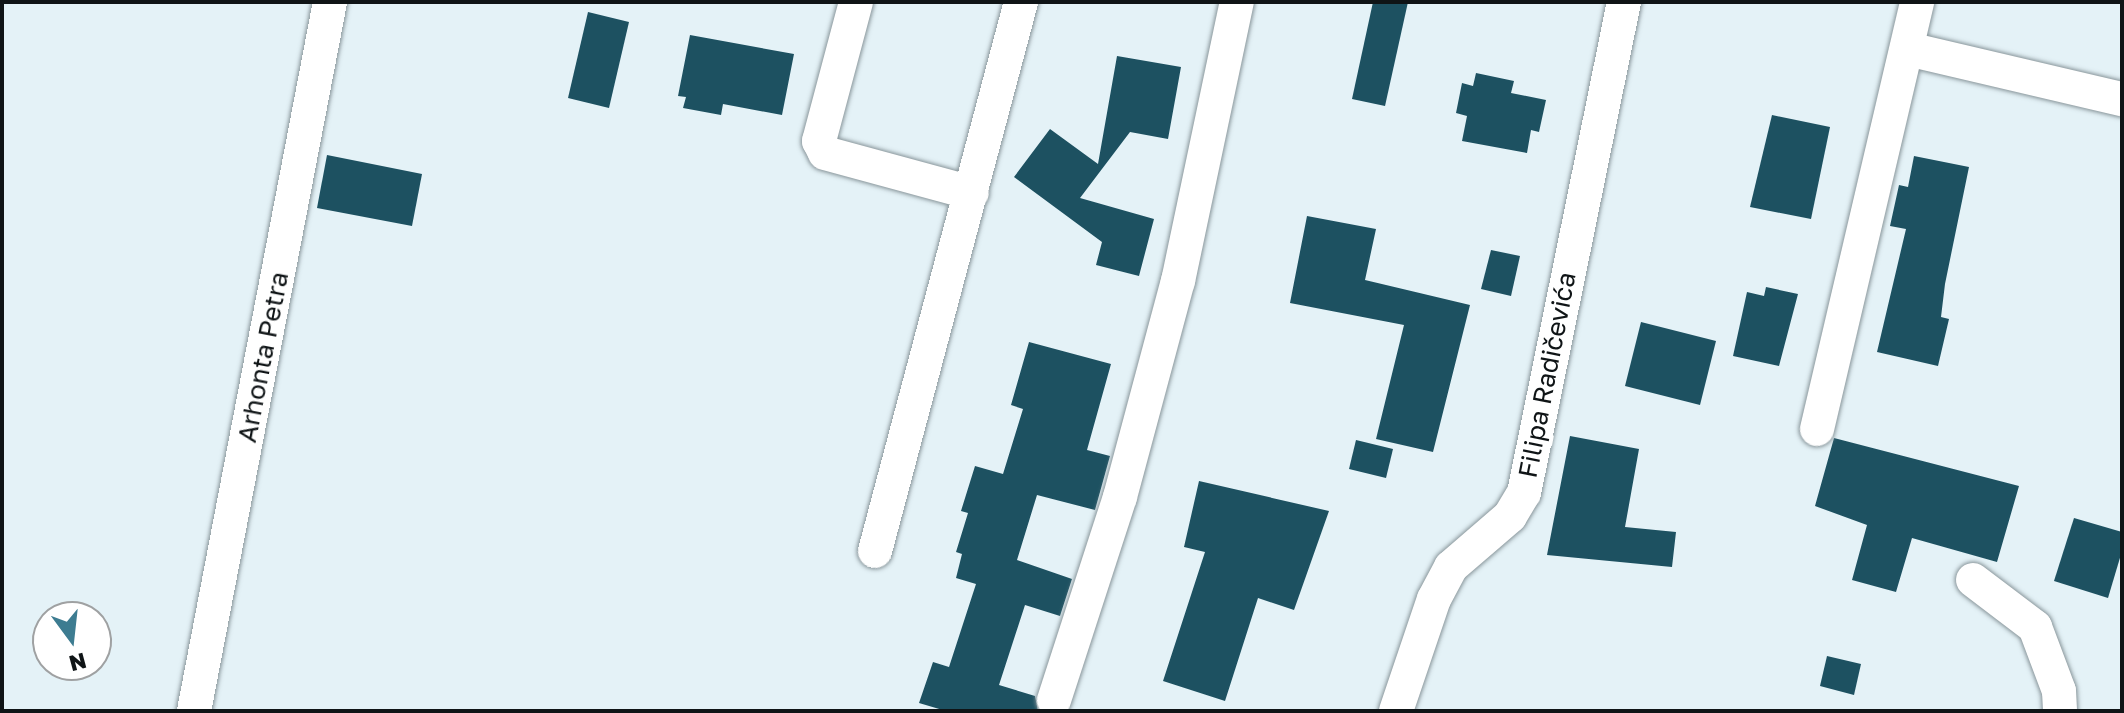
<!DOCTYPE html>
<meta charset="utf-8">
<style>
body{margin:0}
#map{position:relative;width:2124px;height:713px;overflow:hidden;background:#e4f2f7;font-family:"Golos Text",sans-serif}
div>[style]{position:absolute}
.building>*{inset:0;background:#1d5161}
.roads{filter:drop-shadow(0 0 2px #89969b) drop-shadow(0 0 2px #89969b)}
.street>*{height:34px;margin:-17px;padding:0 17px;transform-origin:17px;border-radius:17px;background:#fff}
span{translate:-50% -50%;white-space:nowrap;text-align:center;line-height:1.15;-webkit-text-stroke:8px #fff;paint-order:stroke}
.street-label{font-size:26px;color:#0f1416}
.frame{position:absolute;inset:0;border:4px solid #0f1416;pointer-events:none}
.north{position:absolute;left:32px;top:601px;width:80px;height:80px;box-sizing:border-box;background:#fff;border:2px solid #9fa1a2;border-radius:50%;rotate:165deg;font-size:22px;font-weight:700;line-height:32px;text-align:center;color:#0f1416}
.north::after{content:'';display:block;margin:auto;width:28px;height:36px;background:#3d7c91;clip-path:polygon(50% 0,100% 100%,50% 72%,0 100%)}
</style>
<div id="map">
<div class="building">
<i style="clip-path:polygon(1373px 2px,1408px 2px,1385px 106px,1352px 99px)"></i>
<i style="clip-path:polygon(588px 12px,629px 22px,609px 108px,568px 98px)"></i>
<i style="clip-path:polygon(690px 35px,794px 54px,782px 115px,723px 104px,721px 115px,683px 108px,686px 97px,678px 96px)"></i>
<i style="clip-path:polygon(1117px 56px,1181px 67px,1168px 139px,1130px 132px,1080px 198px,1154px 219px,1139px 276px,1096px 265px,1102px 242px,1014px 177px,1050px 129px,1098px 164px)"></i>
<i style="clip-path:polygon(1476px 73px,1514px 81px,1511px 93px,1546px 100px,1539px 132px,1531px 130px,1527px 153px,1462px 141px,1467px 116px,1456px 113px,1462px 83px,1473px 86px)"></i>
<i style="clip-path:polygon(1772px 115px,1830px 127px,1811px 219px,1750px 207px)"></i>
<i style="clip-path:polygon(327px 155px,422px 174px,412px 226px,317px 208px)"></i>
<i style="clip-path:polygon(1914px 156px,1969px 167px,1945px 284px,1941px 317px,1949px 319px,1938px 366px,1877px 352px,1906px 229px,1890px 226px,1899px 185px,1908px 187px)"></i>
<i style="clip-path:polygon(1307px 216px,1376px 229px,1365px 280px,1470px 305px,1433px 452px,1376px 439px,1404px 325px,1290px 303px)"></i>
<i style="clip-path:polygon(1491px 250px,1520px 256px,1511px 296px,1481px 289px)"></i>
<i style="clip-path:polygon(1766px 287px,1798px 294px,1779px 366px,1733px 356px,1747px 292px,1764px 296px)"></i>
<i style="clip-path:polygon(1641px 322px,1716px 341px,1700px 405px,1625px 386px)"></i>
<i style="clip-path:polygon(1029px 342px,1111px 364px,1087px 450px,1110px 456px,1095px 510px,1037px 495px,1017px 560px,1072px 579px,1060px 616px,1025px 605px,999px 685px,1035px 696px,1038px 711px,946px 711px,919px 703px,933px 662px,949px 667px,976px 584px,956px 578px,962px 554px,956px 552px,968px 513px,961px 511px,975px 466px,1003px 474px,1023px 409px,1011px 405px)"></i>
<i style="clip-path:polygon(1570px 436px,1639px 449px,1625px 527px,1676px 532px,1672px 567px,1547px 555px)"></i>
<i style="clip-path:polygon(1834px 438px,2019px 486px,1997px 562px,1912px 538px,1896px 592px,1852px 580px,1867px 525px,1815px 506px)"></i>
<i style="clip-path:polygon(1356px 440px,1393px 449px,1386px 478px,1349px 469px)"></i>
<i style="clip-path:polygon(1199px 481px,1329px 511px,1294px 610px,1258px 598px,1225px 701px,1163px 681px,1205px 552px,1184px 547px)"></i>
<i style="clip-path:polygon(2074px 518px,2122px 532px,2122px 551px,2108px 598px,2054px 581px)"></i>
<i style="clip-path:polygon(1827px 656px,1861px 664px,1854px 695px,1820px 686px)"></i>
</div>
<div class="roads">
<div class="street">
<i style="left:856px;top:2px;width:144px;rotate:104.9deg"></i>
<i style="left:819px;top:141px;width:13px;rotate:63deg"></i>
<i style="left:825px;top:153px;width:152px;rotate:15.2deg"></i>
<i style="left:1908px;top:49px;width:220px;rotate:13.2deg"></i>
<i style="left:1817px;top:429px;width:439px;rotate:-76.8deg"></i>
<i style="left:875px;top:551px;width:568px;rotate:-75.11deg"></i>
<i style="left:1973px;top:580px;width:78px;rotate:37.2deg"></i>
<i style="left:2035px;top:627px;width:68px;rotate:69.4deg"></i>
<i style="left:2059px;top:691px;width:20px;rotate:87deg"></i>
<i style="left:1054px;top:700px;width:213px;rotate:-72deg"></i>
<i style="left:1120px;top:497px;width:224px;rotate:-75deg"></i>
<i style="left:1178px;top:281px;width:285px;rotate:-78.1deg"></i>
<i style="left:194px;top:711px;width:722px;rotate:-79.14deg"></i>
<i style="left:1396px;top:711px;width:118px;rotate:-71.3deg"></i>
<i style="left:1434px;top:599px;width:36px;rotate:-62deg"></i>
<i style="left:1451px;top:567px;width:78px;rotate:-40.8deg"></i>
<i style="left:1510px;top:516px;width:27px;rotate:-59deg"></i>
<i style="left:1524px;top:493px;width:501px;rotate:-78.49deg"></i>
</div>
</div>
<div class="street-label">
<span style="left:263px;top:357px;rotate:-79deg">Arhonta Petra</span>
<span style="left:1547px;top:375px;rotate:-79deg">Filipa Radičevića</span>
</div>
<div class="frame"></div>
<div class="north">N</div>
</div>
